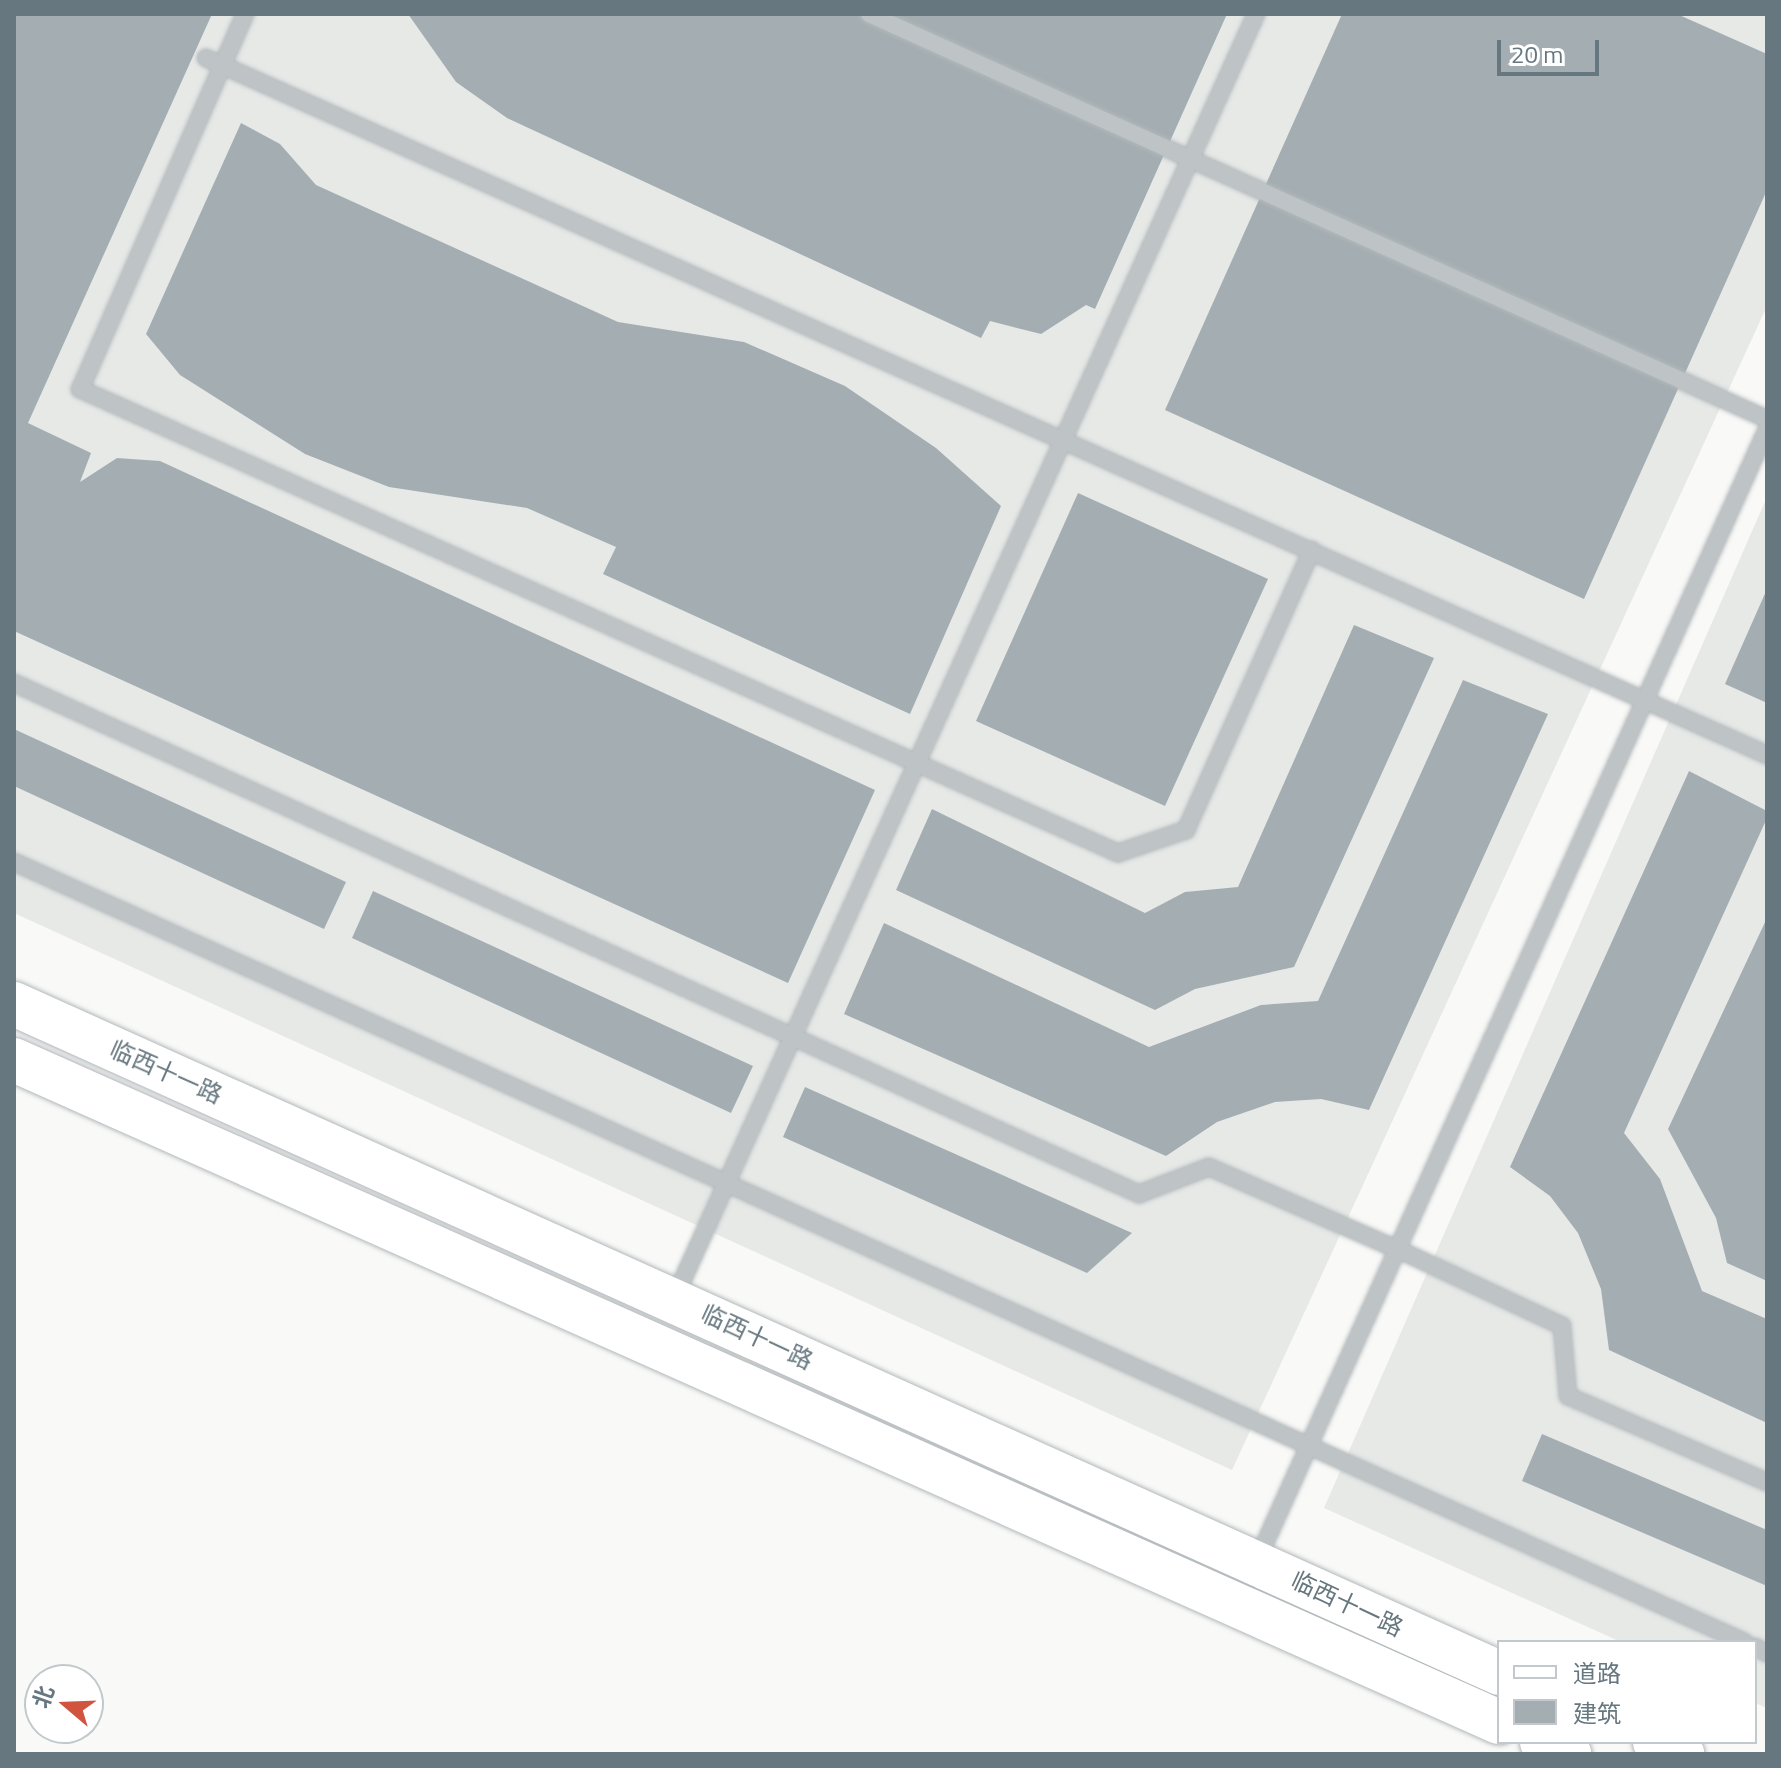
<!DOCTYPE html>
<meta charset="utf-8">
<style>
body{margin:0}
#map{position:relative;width:1781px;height:1768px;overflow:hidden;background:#f9f9f7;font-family:"Titillium Web","Noto Sans SC",sans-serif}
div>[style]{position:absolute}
.built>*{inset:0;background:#e7e9e7}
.building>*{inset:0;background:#a4aeb2}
.roads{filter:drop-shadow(0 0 2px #b2b8bb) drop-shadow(0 0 2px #b2b8bb)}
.service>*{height:16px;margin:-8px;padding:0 8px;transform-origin:8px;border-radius:8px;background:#bec3c6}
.primary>*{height:44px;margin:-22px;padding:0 22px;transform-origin:22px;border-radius:22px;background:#fff}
span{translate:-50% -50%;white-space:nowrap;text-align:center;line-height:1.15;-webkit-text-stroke:8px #fff;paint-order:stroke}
.street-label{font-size:24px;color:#66777f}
.frame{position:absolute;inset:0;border:16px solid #66777f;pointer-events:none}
.legend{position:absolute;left:1497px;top:1640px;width:260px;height:104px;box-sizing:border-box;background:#fff;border:2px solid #c2c9cc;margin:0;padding:10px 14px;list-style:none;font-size:24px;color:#66777f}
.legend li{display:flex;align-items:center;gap:16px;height:40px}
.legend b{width:40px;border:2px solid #c2c9cc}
.north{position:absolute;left:24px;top:1664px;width:80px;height:80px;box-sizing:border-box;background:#fff;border:2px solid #c2c9cc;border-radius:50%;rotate:289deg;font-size:22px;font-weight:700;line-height:32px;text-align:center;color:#66777f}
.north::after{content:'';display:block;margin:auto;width:28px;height:36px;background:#d1543f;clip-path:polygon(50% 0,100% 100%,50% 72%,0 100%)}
.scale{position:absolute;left:1497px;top:40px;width:102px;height:36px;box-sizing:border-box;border:4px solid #66777f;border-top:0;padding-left:10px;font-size:24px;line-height:28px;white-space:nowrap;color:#66777f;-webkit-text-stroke:6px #fff;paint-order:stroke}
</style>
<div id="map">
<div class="built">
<i style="clip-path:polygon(14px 14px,1767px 14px,1767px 306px,1232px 1470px,14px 913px)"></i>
<i style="clip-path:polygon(1767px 497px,1767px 1708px,1755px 1703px,1755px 1642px,1621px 1642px,1324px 1508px)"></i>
</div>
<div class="building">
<i style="clip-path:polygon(14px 14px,212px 14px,28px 423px,91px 453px,80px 482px,117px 458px,160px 461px,875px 790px,788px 983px,14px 631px)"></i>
<i style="clip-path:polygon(408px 14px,1227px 14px,1095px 309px,1086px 305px,1041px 334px,990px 321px,981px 338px,507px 118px,456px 82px)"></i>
<i style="clip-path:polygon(1342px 14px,1677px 14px,1767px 54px,1767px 190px,1584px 599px,1165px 410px)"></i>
<i style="clip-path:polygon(241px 123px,280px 144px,316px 185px,618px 322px,744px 342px,845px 386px,936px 448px,1001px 506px,910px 714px,603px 574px,616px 547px,527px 508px,389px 487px,305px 454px,180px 375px,146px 334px)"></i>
<i style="clip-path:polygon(1078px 493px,1268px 579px,1165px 806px,976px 721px)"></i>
<i style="clip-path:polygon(1767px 589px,1767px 703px,1725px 684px)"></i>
<i style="clip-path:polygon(1354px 625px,1434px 658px,1294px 967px,1195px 989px,1155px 1010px,896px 890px,932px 809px,1145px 913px,1185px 892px,1238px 887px)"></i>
<i style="clip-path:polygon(1463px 680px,1548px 714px,1369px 1110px,1321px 1099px,1275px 1102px,1217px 1122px,1166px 1156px,844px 1014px,884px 923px,1149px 1047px,1261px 1005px,1318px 1001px)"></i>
<i style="clip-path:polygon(14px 729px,346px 882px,324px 929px,14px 786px)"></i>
<i style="clip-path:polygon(1689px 771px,1767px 811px,1767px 818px,1624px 1133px,1660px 1179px,1702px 1291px,1767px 1319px,1767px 1423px,1609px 1350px,1601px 1289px,1578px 1233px,1550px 1196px,1510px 1167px)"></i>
<i style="clip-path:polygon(373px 891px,753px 1066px,731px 1113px,352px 938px)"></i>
<i style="clip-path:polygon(1767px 918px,1765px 1119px,1767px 1281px,1727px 1263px,1716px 1218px,1668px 1129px)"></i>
<i style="clip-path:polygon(805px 1087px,1132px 1233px,1087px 1273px,783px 1137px)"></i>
<i style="clip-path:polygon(1542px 1434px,1767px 1530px,1767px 1586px,1522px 1481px)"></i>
</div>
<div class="roads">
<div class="service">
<i style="left:245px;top:14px;width:410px;rotate:113.7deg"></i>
<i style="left:80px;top:389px;width:1137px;rotate:24.09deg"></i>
<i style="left:1118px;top:853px;width:72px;rotate:-18.7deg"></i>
<i style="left:1186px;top:830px;width:307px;rotate:-65.8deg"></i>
<i style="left:869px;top:14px;width:985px;rotate:24.28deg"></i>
<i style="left:206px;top:58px;width:1710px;rotate:24.06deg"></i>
<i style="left:14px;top:683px;width:1236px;rotate:24.43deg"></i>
<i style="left:1139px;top:1194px;width:75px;rotate:-21.1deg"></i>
<i style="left:1209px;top:1167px;width:205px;rotate:23.6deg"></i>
<i style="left:1397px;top:1249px;width:182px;rotate:25deg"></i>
<i style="left:1562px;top:1326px;width:70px;rotate:85.1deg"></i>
<i style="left:1568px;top:1396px;width:217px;rotate:23.4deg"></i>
<i style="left:14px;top:862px;width:1898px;rotate:24.27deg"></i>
<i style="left:674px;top:1299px;width:1411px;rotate:-65.63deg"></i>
<i style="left:1256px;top:1563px;width:1244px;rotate:-65.74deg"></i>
<i style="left:1755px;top:1647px;width:13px;rotate:27deg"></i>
</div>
<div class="primary">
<i style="left:14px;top:1004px;width:1629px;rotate:24.25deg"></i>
<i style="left:14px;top:1060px;width:1626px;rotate:24.03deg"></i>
<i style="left:1542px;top:1742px;width:30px;rotate:24deg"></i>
<i style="left:1655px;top:1742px;width:30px;rotate:24deg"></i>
</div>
</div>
<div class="street-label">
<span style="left:166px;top:1072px;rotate:24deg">临西十一路</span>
<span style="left:757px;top:1337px;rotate:25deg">临西十一路</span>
<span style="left:1347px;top:1604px;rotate:25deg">临西十一路</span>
</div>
<div class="frame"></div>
<ul class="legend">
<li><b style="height:10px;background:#fff"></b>道路</li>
<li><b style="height:22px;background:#a4aeb2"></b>建筑</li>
</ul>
<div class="north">北</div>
<div class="scale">20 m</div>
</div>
